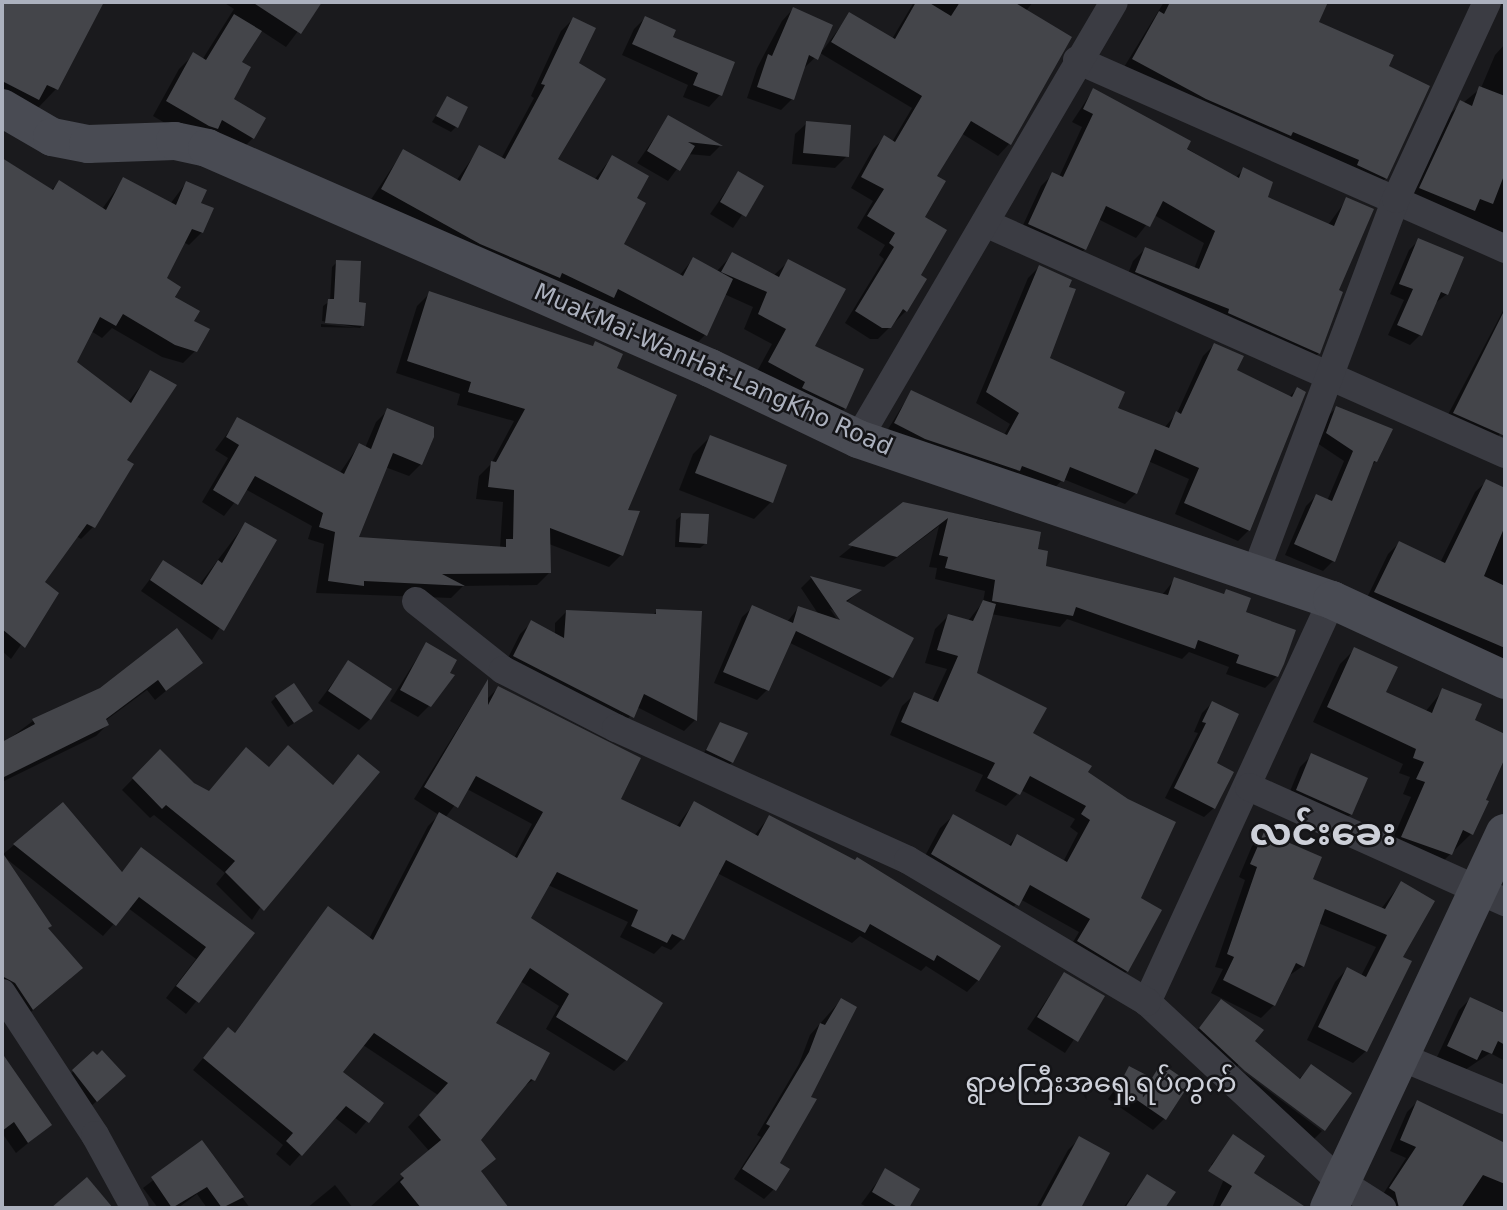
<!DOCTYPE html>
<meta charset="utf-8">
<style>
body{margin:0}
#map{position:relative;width:1507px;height:1210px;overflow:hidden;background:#1a1a1d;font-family:"DejaVu Sans","Noto Sans Myanmar",sans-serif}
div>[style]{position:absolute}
.shadow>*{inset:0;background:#0007}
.building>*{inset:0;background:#44454a}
.street>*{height:28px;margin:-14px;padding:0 14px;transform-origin:14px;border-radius:14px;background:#3b3c43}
.secondary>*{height:38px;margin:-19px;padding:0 19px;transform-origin:19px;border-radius:19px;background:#494b53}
span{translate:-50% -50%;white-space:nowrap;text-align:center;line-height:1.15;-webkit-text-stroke:5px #151518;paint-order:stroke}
.street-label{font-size:24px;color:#acb1be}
.quarter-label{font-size:28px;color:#cdd0d9}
.town-label{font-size:38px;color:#cdd0d9;font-weight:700}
.frame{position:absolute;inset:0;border:4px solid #acb1be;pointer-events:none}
</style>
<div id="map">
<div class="shadow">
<i style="clip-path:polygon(2px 2px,102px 2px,56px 89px,37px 109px,2px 110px)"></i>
<i style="clip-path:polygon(223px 2px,320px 2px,286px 47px,260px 30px,240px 63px,232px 100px,253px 138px,239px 152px,194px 140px,153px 116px,179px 69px,193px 55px,202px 60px,234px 9px)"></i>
<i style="clip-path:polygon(914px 2px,1033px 2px,1026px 11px,1009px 144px,998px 156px,961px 133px,935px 177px,923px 218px,918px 276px,906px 311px,878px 339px,870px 339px,845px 323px,884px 259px,879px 255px,885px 245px,857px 228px,873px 201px,851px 188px,873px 149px,884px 138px,892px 142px,912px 108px,820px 53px,803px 69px,792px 99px,781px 110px,747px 98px,757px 68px,782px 21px,793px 9px,823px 50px,850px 14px,892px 39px)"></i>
<i style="clip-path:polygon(1164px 2px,1326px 2px,1317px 23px,1387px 67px,1386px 178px,1372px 191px,1121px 72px)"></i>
<i style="clip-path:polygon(645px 18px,671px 38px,733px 63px,720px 95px,709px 107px,683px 97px,688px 85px,622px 55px,634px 29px)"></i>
<i style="clip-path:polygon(573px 19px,577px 64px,555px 159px,594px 180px,612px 157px,634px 198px,622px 245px,679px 276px,693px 259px,716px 272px,733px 254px,773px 276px,789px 261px,813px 347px,845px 408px,830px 423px,754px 377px,772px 344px,744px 329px,753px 307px,724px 294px,705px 335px,693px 347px,607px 302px,600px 309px,370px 201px,403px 151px,456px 181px,480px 147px,501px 159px,534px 98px,531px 96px,561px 31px)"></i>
<i style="clip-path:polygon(1505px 44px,1505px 240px,1407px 202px,1447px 116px,1481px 88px,1495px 55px)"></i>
<i style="clip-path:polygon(1093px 90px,1235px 178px,1244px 169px,1265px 198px,1328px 225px,1347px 199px,1337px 291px,1319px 353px,1307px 365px,1124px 284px,1133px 261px,1145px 249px,1194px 269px,1204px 243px,1154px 215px,1136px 238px,1098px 219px,1085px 249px,1073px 261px,1018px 236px,1041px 186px,1053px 174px,1059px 177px,1082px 127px,1072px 122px)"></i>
<i style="clip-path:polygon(447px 98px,456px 127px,451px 132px,432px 122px)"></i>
<i style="clip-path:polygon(669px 117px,720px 146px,710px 156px,688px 154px,668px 181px,637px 163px)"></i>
<i style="clip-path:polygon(807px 123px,847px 156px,835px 168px,792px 164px,795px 134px)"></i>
<i style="clip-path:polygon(2px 160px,51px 190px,60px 182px,102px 209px,123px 180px,170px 204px,186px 183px,199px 204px,202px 232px,189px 245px,183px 242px,164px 279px,192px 321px,195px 351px,183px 363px,162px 357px,112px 328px,102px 338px,91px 331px,75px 362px,127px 403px,151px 373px,124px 460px,93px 527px,81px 539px,76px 536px,43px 582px,57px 593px,11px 659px,2px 651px)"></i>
<i style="clip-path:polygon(738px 174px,761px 187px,733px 228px,710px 214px)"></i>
<i style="clip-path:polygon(1419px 240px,1447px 294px,1434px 304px,1420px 335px,1410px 345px,1388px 335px,1404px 300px,1390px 294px,1409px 250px)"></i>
<i style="clip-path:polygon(337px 262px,357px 303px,362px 326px,360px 328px,322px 321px,323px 306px,330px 301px,332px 267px)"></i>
<i style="clip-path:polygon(1039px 267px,1048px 359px,1115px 409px,1164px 428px,1177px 413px,1203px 356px,1214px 345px,1235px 371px,1289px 397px,1297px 389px,1249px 530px,1238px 541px,1175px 514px,1189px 479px,1148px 461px,1136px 493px,1125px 504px,1063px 479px,1051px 492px,885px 434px,911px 392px,1004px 435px,1010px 424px,976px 403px,1028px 278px)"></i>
<i style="clip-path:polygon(430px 293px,592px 347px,595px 344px,615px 369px,626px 512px,621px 555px,609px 567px,549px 544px,549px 573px,537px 585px,463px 586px,451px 598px,316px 593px,324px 544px,308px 539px,312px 526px,245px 489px,224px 516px,202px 502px,228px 458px,215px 450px,238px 419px,339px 474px,359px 445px,365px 448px,376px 422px,388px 410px,421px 464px,409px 476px,385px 467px,356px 539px,500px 548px,503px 502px,476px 499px,479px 476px,491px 464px,514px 421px,457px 405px,460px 394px,396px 373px,417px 306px)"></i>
<i style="clip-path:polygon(1505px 307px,1505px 427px,1491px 446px,1443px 424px)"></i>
<i style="clip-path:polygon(321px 324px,360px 328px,321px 327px)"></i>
<i style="clip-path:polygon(1336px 408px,1376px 461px,1369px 468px,1333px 561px,1323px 571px,1285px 555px,1306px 506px,1316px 496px,1327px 501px,1344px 461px,1317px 443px,1326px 418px)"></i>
<i style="clip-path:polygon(710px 437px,771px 502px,754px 519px,679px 490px,693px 454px)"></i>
<i style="clip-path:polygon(1487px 481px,1505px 489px,1505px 657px,1500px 662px,1364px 604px,1388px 554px,1399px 543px,1440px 563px,1475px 492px)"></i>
<i style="clip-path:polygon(904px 504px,999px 522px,997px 527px,1036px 551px,1044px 567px,1162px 595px,1175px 579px,1222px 596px,1226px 591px,1244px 613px,1277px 676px,1265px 688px,1226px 674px,1229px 667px,1189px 652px,1182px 659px,1067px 619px,1060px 627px,991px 614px,975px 674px,1031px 734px,1086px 772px,1138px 899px,1127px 971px,1114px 983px,1066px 954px,1079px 932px,1020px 899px,1005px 917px,919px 867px,940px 828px,953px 816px,1008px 846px,1017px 836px,1063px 862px,1078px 833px,1070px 827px,1075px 819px,1021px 790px,1006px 806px,975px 791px,983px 775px,890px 735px,902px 706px,915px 694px,932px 701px,947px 669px,925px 663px,935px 629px,948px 616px,968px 621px,983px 602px,985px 591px,935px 579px,937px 568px,929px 567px,939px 526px,884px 567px,839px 557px)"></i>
<i style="clip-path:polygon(682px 515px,706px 543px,700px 548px,675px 547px,676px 520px)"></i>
<i style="clip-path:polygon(245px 524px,274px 540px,212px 640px,141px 591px,163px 562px,199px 585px)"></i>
<i style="clip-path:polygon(evenodd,811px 578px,859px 591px,846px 603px,891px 677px,881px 687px,788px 642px,767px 690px,757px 700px,714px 683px,742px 617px,753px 607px,787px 622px,798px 608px,819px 615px,801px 588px,811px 578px,830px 609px,837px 612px,846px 626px,843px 628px,830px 609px)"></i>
<i style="clip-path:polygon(567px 611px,652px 616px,657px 611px,695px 720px,684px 731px,637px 707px,621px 728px,503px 668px,520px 634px,531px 623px,555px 635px,555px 623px)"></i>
<i style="clip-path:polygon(426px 644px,429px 706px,418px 717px,390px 701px)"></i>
<i style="clip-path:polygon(1355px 649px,1384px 693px,1425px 712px,1443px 690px,1473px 721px,1505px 736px,1505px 755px,1471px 834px,1435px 869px,1387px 852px,1411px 797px,1403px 794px,1410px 777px,1399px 773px,1403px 764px,1313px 722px,1340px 664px)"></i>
<i style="clip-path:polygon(348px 662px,370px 719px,359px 730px,318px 703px)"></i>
<i style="clip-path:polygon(200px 663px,155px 700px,147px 690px,105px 721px,107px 725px,96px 736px,2px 782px,2px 744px,33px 721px)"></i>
<i style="clip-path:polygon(evenodd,486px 683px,486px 700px,498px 688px,618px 800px,676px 827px,694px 803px,754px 836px,769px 817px,978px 980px,967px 992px,926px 966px,921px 971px,860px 936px,852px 943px,717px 873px,682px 939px,671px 950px,662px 946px,654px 954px,620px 937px,628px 922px,548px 885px,529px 918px,626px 1060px,614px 1071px,546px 1029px,559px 1006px,520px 981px,493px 1024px,533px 1080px,519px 1090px,479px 1140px,480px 1172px,503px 1203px,498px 1208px,369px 1208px,430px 1152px,408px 1127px,438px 1095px,363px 1045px,340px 1072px,382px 1103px,356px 1134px,334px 1117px,290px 1166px,276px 1154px,283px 1145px,193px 1070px,228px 1029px,234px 1034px,328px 909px,369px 939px,428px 826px,439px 815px,414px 799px,486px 683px,467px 789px,532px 824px,514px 858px,445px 818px,467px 789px)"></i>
<i style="clip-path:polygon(276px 697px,306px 715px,288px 727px,271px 702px)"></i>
<i style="clip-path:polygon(1212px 703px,1214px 808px,1204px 817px,1165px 798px,1198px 733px,1194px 732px,1202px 713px)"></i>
<i style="clip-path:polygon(721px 724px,732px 762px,727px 767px,702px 756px)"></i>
<i style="clip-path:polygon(160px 751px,193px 784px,208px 792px,268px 769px,331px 787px,358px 756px,252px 920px,216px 884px,225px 873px,154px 815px,150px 818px,122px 790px)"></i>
<i style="clip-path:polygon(1312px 755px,1351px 814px,1339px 825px,1286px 801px,1300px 767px)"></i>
<i style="clip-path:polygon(1265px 834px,1310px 880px,1381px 909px,1401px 883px,1400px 958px,1366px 1051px,1353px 1063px,1307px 1040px,1335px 982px,1347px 969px,1361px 976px,1376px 947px,1318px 923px,1303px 966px,1287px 977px,1274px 1005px,1261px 1018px,1211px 993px,1223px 969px,1215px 967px,1245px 880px,1239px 877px,1252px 846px)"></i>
<i style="clip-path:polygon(14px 845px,121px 873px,141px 849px,252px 933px,186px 1014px,166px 998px,196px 959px,128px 908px,103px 936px,3px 856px,70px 979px,26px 1016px,2px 981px,2px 855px)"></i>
<i style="clip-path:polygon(1064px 974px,1102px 997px,1065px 1053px,1027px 1029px)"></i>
<i style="clip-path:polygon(1470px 999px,1505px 1012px,1505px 1061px,1490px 1053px,1465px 1070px,1437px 1057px,1459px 1010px)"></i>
<i style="clip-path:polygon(841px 1000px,778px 1163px,774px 1189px,764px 1199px,734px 1179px,761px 1137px,757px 1135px,799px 1064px,810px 1035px)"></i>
<i style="clip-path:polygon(1221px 1002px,1252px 1042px,1298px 1080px,1311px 1066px,1349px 1094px,1239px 1064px,1237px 1067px,1322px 1131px,1312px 1141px,1189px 1040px)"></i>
<i style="clip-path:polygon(1130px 1068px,1151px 1079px,1157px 1073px,1165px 1118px,1153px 1130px,1108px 1099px)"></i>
<i style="clip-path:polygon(76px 1069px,112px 1087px,88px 1109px,64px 1080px)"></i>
<i style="clip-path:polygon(14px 1073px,50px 1125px,16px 1153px,2px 1133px,2px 1081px)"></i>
<i style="clip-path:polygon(1417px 1102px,1505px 1145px,1505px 1208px,1386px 1208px,1380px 1199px,1406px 1158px,1390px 1151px,1407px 1112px)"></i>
<i style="clip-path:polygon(1233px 1137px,1251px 1173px,1297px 1203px,1293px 1208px,1212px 1208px,1226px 1174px,1211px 1165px)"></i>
<i style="clip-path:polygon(1079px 1139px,1108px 1154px,1079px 1208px,1036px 1208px,1068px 1150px)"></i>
<i style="clip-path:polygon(202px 1143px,250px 1208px,207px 1208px,197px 1194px,178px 1208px,158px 1208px,143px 1188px)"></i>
<i style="clip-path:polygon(886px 1170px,918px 1189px,907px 1208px,869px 1208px,861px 1204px)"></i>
<i style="clip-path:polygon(1147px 1176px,1173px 1192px,1163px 1208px,1123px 1208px)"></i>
<i style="clip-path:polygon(335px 1185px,353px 1208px,307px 1208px)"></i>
</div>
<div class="building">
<i style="clip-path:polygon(2px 2px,104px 2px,58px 90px,47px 85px,39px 100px,2px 81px)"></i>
<i style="clip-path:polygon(252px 2px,322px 2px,301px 34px)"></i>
<i style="clip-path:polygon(916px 2px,928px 2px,951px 16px,960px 2px,1014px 2px,1072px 37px,1011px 145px,971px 121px,937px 176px,946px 181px,925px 217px,947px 230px,921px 275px,927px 279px,907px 312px,903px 309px,891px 328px,882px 328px,855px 311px,894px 247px,889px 243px,895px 233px,867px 216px,884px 189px,861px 177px,884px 135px,895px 142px,922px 96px,831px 42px,849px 12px,895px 39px)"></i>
<i style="clip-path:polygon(1170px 2px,1328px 2px,1319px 22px,1394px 55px,1389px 66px,1430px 86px,1387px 179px,1357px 165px,1359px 160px,1293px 132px,1291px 136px,1206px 99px,1132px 59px,1159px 11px,1164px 14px)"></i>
<i style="clip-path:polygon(793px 7px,833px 25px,818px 60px,809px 55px,794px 100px,757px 87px,768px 54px,772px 56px)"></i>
<i style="clip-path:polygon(234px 14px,262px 31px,242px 62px,251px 67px,234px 99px,266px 118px,254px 139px,222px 120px,218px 129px,209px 126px,166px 101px,193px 52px,206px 60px)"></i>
<i style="clip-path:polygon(645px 16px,676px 30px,673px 37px,735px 62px,722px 96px,693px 85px,698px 73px,632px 44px)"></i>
<i style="clip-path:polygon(573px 17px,596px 28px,579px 63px,606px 79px,558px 159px,598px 180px,612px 155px,649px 176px,637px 198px,646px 203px,624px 244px,683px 276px,693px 257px,733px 279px,707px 336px,618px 289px,614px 298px,562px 273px,560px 278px,480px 244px,381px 189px,403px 149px,460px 181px,479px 145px,505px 159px,545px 85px,541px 84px)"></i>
<i style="clip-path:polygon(1479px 86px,1505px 96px,1505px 173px,1493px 204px,1480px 199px,1475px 211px,1419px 188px,1460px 100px,1472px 106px)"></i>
<i style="clip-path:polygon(1093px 88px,1191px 141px,1187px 149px,1239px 178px,1243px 167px,1273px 182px,1268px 197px,1334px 226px,1346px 197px,1374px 209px,1339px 290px,1343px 292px,1320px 354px,1228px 313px,1229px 309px,1135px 272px,1145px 247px,1199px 269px,1215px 231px,1163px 201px,1150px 227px,1106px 206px,1086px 250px,1028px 224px,1052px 172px,1063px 177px,1093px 114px,1083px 109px)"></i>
<i style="clip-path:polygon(447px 96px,468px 107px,458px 128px,436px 116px)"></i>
<i style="clip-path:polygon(668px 115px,723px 146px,688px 142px,695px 146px,680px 171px,647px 151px)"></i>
<i style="clip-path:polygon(806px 121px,851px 125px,849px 157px,803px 153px)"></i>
<i style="clip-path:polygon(2px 158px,53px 190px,59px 180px,106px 210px,123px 177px,176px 205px,186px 181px,207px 190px,201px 203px,214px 208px,203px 233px,192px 229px,167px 278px,181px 287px,175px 297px,200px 311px,194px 321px,210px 329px,197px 352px,175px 345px,123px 314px,116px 326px,100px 317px,77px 362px,131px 403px,150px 370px,177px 385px,127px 460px,134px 464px,95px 528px,87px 524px,45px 582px,59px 593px,25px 648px,2px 629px)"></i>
<i style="clip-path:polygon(738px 171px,764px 186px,746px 217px,720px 202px)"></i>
<i style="clip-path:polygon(1418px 238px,1464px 257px,1448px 295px,1441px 292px,1422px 336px,1397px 325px,1413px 289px,1399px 284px)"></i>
<i style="clip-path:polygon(732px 252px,779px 277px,788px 259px,846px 289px,815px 346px,864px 369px,846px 409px,802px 388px,805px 382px,768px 362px,786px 329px,758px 314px,767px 292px,721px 272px)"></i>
<i style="clip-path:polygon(336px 260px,361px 261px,359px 302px,366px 303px,364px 326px,325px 323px,328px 299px,334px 299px)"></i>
<i style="clip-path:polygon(1039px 265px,1072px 280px,1069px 287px,1076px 289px,1050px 358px,1125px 392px,1118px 408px,1169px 428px,1176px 411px,1181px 414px,1214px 343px,1244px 356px,1237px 370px,1292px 397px,1297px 387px,1306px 392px,1250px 531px,1184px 503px,1199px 468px,1155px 449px,1137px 494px,1070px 467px,1064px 482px,1022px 466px,1020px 471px,925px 439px,894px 423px,911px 390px,1007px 435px,1019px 413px,986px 392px)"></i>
<i style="clip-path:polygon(429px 291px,593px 346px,595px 341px,623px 354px,617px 368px,677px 395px,628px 510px,640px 511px,623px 556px,550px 528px,551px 573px,442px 574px,465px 586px,364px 581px,364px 586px,328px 581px,335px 532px,319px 527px,323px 513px,255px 476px,238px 505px,213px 490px,239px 445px,226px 437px,237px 417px,344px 474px,359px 443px,371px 449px,387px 408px,434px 427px,434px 437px,422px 465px,393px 453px,359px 537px,506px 547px,506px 539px,513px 539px,514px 490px,488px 487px,491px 461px,496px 462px,525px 409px,468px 392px,471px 382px,407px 361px)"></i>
<i style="clip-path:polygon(1505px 309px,1505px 436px,1453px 413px)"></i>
<i style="clip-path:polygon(1336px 406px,1393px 429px,1377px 462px,1374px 461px,1335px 562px,1294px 544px,1316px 494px,1332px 501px,1353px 451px,1326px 433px)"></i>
<i style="clip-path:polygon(710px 435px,787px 465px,773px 503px,695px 473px)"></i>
<i style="clip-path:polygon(1486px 479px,1505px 488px,1505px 526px,1484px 576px,1505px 586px,1505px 648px,1374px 592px,1399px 541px,1445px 563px)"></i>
<i style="clip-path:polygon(903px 502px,1041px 532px,1038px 549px,1048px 551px,1046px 566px,1168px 595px,1174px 577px,1224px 594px,1226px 589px,1251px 598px,1246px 612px,1296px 630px,1284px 664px,1278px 677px,1236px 663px,1239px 655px,1198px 640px,1195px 649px,1076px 607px,1073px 616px,992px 601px,995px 580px,945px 568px,948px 557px,939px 555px,948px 518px,897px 557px,848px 545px)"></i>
<i style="clip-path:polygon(681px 513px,709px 514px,707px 544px,679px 542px)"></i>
<i style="clip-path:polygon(245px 522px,277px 540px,224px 631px,150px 580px,163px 560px,202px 585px,218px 560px,222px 563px)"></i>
<i style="clip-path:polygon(810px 576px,862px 590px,846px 601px,914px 638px,893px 678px,796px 631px,769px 691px,723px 672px,752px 605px,793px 623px,798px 606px,840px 620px)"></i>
<i style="clip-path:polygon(983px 600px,996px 604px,977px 673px,1047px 708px,1033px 733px,1092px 766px,1088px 772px,1128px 799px,1176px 822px,1141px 898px,1162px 910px,1128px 972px,1077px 941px,1090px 919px,1030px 885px,1019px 906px,931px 854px,953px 814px,1011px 846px,1017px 834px,1067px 862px,1090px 820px,1081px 814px,1086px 806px,1030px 776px,1020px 795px,987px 778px,995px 763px,901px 722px,914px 692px,938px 702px,958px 656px,937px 650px,948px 614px,973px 621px)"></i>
<i style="clip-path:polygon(656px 609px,702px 611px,697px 721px,644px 694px,634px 718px,513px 656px,531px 620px,564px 638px,566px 610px,656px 614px)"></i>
<i style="clip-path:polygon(177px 628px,203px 663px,166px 691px,158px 680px,106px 719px,109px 725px,2px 778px,2px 742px,35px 724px,32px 719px,100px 688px)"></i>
<i style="clip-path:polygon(426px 642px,457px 660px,450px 673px,455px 675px,431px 707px,400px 690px)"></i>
<i style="clip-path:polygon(1354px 647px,1398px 667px,1386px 692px,1432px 713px,1442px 688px,1482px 704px,1475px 720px,1505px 734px,1505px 758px,1486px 800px,1489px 801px,1473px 835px,1463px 830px,1452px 855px,1401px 837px,1425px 782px,1416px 779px,1424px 762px,1413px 758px,1416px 749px,1327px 707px)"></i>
<i style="clip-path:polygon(348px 660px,392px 689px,371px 720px,328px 691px)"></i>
<i style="clip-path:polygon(488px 679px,488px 705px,498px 686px,641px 758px,621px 799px,680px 827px,694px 801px,758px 836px,769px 815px,855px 860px,857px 857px,1001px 946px,979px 981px,937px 955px,934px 961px,870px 924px,865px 933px,726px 860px,684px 940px,672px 934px,667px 943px,631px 926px,638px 910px,557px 872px,531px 918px,663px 1003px,627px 1061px,556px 1017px,569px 994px,530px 968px,496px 1023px,550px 1053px,535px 1081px,531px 1079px,481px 1140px,496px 1159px,481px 1171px,509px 1208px,421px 1208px,400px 1182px,404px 1178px,400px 1174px,441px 1140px,419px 1115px,448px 1083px,374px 1033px,343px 1072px,384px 1103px,369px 1123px,346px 1106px,302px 1156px,286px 1141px,293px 1133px,203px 1058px,228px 1027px,235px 1033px,328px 906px,373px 940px,439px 812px,517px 858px,543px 812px,476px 776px,458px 808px,424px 787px)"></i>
<i style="clip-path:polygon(294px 683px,313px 711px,294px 723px,275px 696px)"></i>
<i style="clip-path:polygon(1212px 701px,1239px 714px,1217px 763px,1234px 772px,1215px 809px,1174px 788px,1206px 723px,1202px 722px)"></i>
<i style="clip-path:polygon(720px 722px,748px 733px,733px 763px,706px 750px)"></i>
<i style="clip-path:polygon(288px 745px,333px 785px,358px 754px,380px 772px,264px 911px,225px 872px,235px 861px,166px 805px,162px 809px,132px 778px,160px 749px,194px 783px,209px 791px,246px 747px,269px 767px)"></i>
<i style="clip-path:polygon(1311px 753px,1368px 778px,1352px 815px,1296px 790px)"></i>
<i style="clip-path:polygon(63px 802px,122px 872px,141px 847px,255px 933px,199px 1003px,176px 986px,206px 947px,139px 897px,116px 926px,13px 844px)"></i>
<i style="clip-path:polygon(1264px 832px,1322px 857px,1313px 879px,1385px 909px,1401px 881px,1435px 901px,1403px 957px,1412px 961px,1367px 1052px,1318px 1027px,1347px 967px,1366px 977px,1387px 935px,1325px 909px,1304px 967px,1296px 963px,1275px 1006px,1223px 980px,1234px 957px,1227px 954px,1257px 867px,1250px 864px)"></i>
<i style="clip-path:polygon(2px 852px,52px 926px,48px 928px,83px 968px,33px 1010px,15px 983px,2px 976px)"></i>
<i style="clip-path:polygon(1064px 972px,1105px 996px,1078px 1042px,1037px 1017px)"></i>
<i style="clip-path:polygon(1470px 997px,1505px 1013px,1505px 1045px,1498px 1041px,1492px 1054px,1482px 1050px,1477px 1060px,1447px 1046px)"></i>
<i style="clip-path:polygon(841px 998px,857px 1007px,811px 1097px,817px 1099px,780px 1163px,790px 1169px,776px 1191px,742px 1169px,770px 1126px,766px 1124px,809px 1052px,820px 1023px,825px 1025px)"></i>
<i style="clip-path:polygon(1221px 999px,1264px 1030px,1255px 1041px,1300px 1079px,1311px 1064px,1352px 1093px,1325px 1131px,1245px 1071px,1199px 1028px)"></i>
<i style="clip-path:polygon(102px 1050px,126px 1076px,97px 1102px,72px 1070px,93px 1051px,97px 1055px)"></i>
<i style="clip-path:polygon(2px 1053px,52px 1125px,28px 1143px,14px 1122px,2px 1131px)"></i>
<i style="clip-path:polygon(1129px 1066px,1152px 1078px,1157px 1070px,1163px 1075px,1168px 1068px,1190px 1083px,1166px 1120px,1118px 1087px)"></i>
<i style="clip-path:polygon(1417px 1100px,1505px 1143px,1505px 1184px,1483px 1175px,1461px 1208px,1399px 1208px,1395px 1192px,1389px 1188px,1416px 1147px,1400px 1140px)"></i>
<i style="clip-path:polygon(1233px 1134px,1265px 1156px,1254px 1173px,1307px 1208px,1219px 1208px,1232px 1186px,1208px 1171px)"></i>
<i style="clip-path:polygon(1079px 1136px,1110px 1153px,1081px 1208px,1040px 1208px)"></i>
<i style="clip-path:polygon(202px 1140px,244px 1197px,222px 1208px,207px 1187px,172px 1208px,151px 1177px)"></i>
<i style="clip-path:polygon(885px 1168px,920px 1189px,909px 1208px,899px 1208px,872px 1192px)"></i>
<i style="clip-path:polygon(1147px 1174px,1176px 1192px,1165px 1208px,1125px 1208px)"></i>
<i style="clip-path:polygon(87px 1177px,113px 1208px,51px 1208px)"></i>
</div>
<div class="street">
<i style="left:1077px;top:60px;width:468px;rotate:23.8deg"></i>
<i style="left:985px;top:223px;width:569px;rotate:23.95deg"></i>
<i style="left:858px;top:439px;width:506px;rotate:-59.64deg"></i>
<i style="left:1255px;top:574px;width:401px;rotate:-69.4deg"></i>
<i style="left:1396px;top:199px;width:217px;rotate:-65.2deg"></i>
<i style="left:1332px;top:600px;width:443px;rotate:114.7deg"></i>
<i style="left:1147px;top:1002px;width:265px;rotate:42.9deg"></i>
<i style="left:1341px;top:1182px;width:49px;rotate:32.4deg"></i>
<i style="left:416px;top:601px;width:111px;rotate:38.4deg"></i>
<i style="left:503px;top:670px;width:127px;rotate:27.2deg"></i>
<i style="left:616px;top:728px;width:320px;rotate:24.3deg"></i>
<i style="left:908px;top:860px;width:278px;rotate:30.7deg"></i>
<i style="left:1249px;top:787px;width:281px;rotate:24.2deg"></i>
<i style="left:2px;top:993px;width:170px;rotate:56.8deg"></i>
<i style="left:95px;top:1135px;width:83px;rotate:61.3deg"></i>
<i style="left:1401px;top:1057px;width:113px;rotate:22.5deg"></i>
</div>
<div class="secondary">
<i style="left:2px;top:108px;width:58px;rotate:30.1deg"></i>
<i style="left:52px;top:137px;width:37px;rotate:11deg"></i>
<i style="left:88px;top:144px;width:87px;rotate:-2deg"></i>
<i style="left:175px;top:141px;width:33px;rotate:12deg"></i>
<i style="left:207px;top:148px;width:549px;rotate:23.62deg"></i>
<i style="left:710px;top:368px;width:164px;rotate:25.6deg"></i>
<i style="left:858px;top:439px;width:501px;rotate:18.76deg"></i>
<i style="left:1332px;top:600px;width:191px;rotate:24.8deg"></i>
<i style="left:1329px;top:1208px;width:414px;rotate:-64.9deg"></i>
</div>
<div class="street-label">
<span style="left:713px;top:370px;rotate:24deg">MuakMai-WanHat-LangKho Road</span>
</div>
<div class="quarter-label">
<span style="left:1101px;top:1083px">ရွာမကြီးအရှေ့ရပ်ကွက်</span>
</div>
<div class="town-label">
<span style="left:1323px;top:833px">လင်းခေး</span>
</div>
<div class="frame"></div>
</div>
